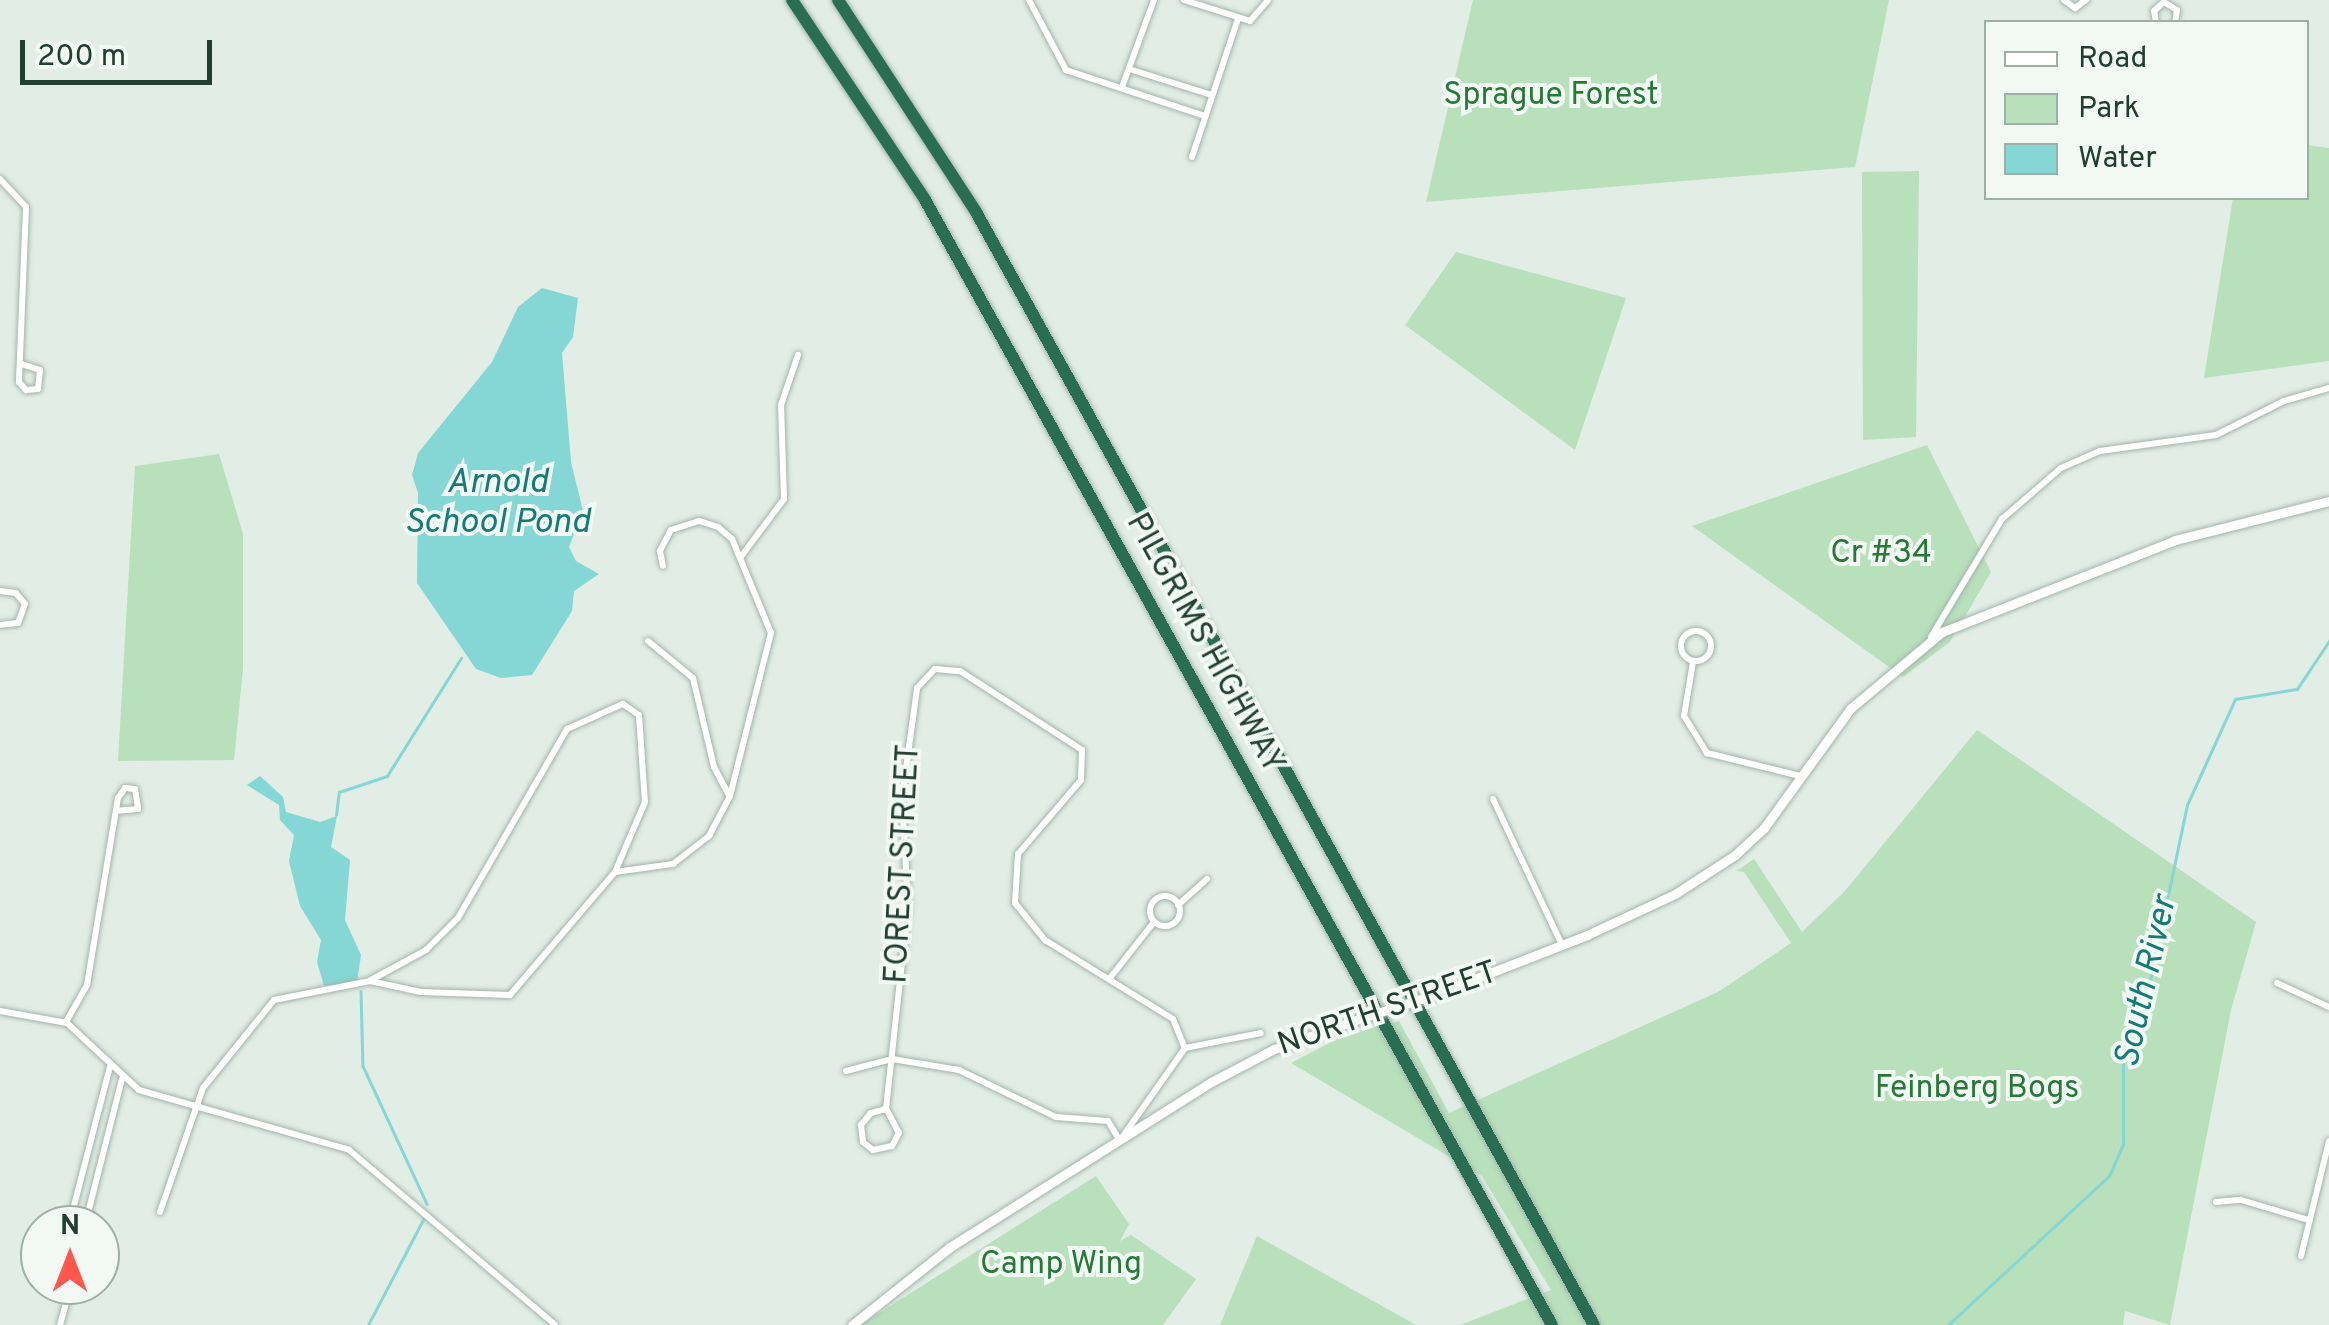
<!DOCTYPE html>
<style>
body{margin:0}
#map{position:relative;width:2329px;height:1325px;overflow:hidden;background:#e1ede5;font-family:Overpass,sans-serif}
div>[style]{position:absolute}
.green>*{inset:0;background:#b8e0bb}
.water>*{inset:0;background:#84d7d4}
.stream>*{height:2.5px;margin:-1.25px;padding:0 1.25px;transform-origin:1.25px;border-radius:1.25px;background:#84d7d4}
.roads{filter:drop-shadow(0 0 2px #a3b5ab) drop-shadow(0 0 2px #a3b5ab)}
.minor>*{height:6px;margin:-3px;padding:0 3px;transform-origin:3px;border-radius:3px;background:#fff}
.minor>.ring{margin:-3px;padding:0;box-sizing:content-box;background:none;border:6px solid #fff;border-radius:50%}
.tertiary>*{height:9px;margin:-4.5px;padding:0 4.5px;transform-origin:4.5px;border-radius:4.5px;background:#fff}
.motorway>*{height:12px;margin:-6px;padding:0 6px;transform-origin:6px;border-radius:6px;background:#296e53}
.bridges{filter:drop-shadow(0 0 2px #a3b5ab) drop-shadow(0 0 2px #a3b5ab)}
.tertiary-bridge>*{height:9px;margin:-4.5px;padding:0 4.5px;transform-origin:4.5px;border-radius:4.5px;background:#fff}
span{translate:-50% -50%;white-space:nowrap;text-align:center;line-height:1.15;-webkit-text-stroke:8px #f2f9f4;paint-order:stroke}
.park-label{font-size:32px;color:#267a36}
.street-label{font-size:32px;color:#203f31}
.water-label{font-size:35px;color:#147b79;font-style:italic}
.legend{position:absolute;left:1984px;top:20px;width:325px;height:180px;box-sizing:border-box;background:#f2f9f4;border:2px solid #9eafa6;margin:0;padding:12px 18px;list-style:none;font-size:30px;color:#203f31}
.legend li{display:flex;align-items:center;gap:20px;height:50px}
.legend b{width:50px;border:2px solid #9eafa6}
.north{position:absolute;left:20px;top:1205px;width:100px;height:100px;box-sizing:border-box;background:#f2f9f4;border:2px solid #9eafa6;border-radius:50%;rotate:0deg;font-size:28px;font-weight:700;line-height:40px;text-align:center;color:#203f31}
.north::after{content:'';display:block;margin:auto;width:35px;height:45px;background:#fe574e;clip-path:polygon(50% 0,100% 100%,50% 72%,0 100%)}
.scale{position:absolute;left:20px;top:40px;width:192px;height:45px;box-sizing:border-box;border:5px solid #203f31;border-top:0;padding-left:12px;font-size:30px;line-height:35px;white-space:nowrap;color:#203f31;-webkit-text-stroke:8px #f2f9f4;paint-order:stroke}
</style>
<div id="map">
<div class="green">
<i style="clip-path:polygon(1473px 0,1889px 0,1855px 167px,1426px 202px)"></i>
<i style="clip-path:polygon(2307px 145px,2329px 148px,2329px 361px,2204px 378px,2233px 198px,2306px 198px)"></i>
<i style="clip-path:polygon(1919px 171px,1916px 437px,1863px 440px,1862px 172px)"></i>
<i style="clip-path:polygon(1456px 252px,1626px 298px,1575px 450px,1405px 325px)"></i>
<i style="clip-path:polygon(1927px 445px,1991px 572px,1950px 642px,1903px 677px,1692px 526px)"></i>
<i style="clip-path:polygon(219px 454px,243px 534px,243px 668px,234px 760px,118px 761px,135px 466px)"></i>
<i style="clip-path:polygon(1977px 730px,2256px 922px,2231px 1010px,2170px 1325px,2125px 1311px,2123px 1325px,1460px 1325px,1551px 1290px,1482px 1176px,1291px 1063px,1347px 1034px,1399px 1021px,1449px 1113px,1718px 992px,1791px 943px,1744px 872px,1736px 871px,1754px 859px,1802px 932px,1845px 891px)"></i>
<i style="clip-path:polygon(1096px 1176px,1129px 1224px,1120px 1241px,1131px 1235px,1196px 1279px,1163px 1325px,860px 1325px)"></i>
<i style="clip-path:polygon(1257px 1236px,1416px 1325px,1220px 1325px)"></i>
</div>
<div class="water">
<i style="clip-path:polygon(542px 288px,578px 298px,573px 337px,562px 353px,571px 462px,583px 511px,569px 547px,576px 561px,599px 574px,574px 591px,572px 611px,532px 675px,501px 678px,476px 669px,417px 583px,418px 493px,412px 475px,418px 453px,492px 362px,518px 307px)"></i>
<i style="clip-path:polygon(260px 776px,283px 797px,286px 812px,320px 822px,337px 816px,331px 847px,350px 860px,345px 920px,361px 955px,357px 983px,324px 986px,317px 962px,321px 940px,300px 906px,289px 861px,294px 835px,280px 820px,279px 805px,247px 785px)"></i>
</div>
<div class="stream">
<i style="left:336px;top:815px;width:23px;rotate:-83deg"></i>
<i style="left:339px;top:792px;width:51px;rotate:-18.4deg"></i>
<i style="left:387px;top:776px;width:139px;rotate:-57.9deg"></i>
<i style="left:361px;top:991px;width:75px;rotate:88.5deg"></i>
<i style="left:363px;top:1066px;width:152px;rotate:65.1deg"></i>
<i style="left:368px;top:1325px;width:121px;rotate:-62.4deg"></i>
<i style="left:1948px;top:1325px;width:219px;rotate:-42.8deg"></i>
<i style="left:2109px;top:1176px;width:35px;rotate:-66deg"></i>
<i style="left:2123px;top:1144px;width:90px;rotate:-90deg"></i>
<i style="left:2123px;top:1054px;width:69px;rotate:-68.7deg"></i>
<i style="left:2148px;top:990px;width:189px;rotate:-78.1deg"></i>
<i style="left:2187px;top:805px;width:116px;rotate:-65.6deg"></i>
<i style="left:2235px;top:699px;width:63px;rotate:-9.2deg"></i>
<i style="left:2297px;top:689px;width:58px;rotate:-56.3deg"></i>
</div>
<div class="roads">
<div class="minor">
<i style="left:1029px;top:0;width:79px;rotate:62.1deg"></i>
<i style="left:1066px;top:70px;width:146px;rotate:18.3deg"></i>
<i style="left:1184px;top:0;width:69px;rotate:17.7deg"></i>
<i style="left:1250px;top:21px;width:28px;rotate:-49deg"></i>
<i style="left:2064px;top:0;width:14px;rotate:36deg"></i>
<i style="left:2075px;top:8px;width:14px;rotate:-36deg"></i>
<i style="left:2164px;top:2px;width:15px;rotate:32deg"></i>
<i style="left:2177px;top:10px;width:12px;rotate:99deg"></i>
<i style="left:2156px;top:22px;width:11px;rotate:-100deg"></i>
<i style="left:2154px;top:11px;width:13px;rotate:-42deg"></i>
<i style="left:1129px;top:69px;width:87px;rotate:17.4deg"></i>
<i style="left:1122px;top:87px;width:93px;rotate:-69.8deg"></i>
<i style="left:1192px;top:157px;width:145px;rotate:-71.6deg"></i>
<i style="left:0;top:179px;width:38px;rotate:47deg"></i>
<i style="left:26px;top:207px;width:175px;rotate:92.3deg"></i>
<i style="left:19px;top:382px;width:11px;rotate:49deg"></i>
<i style="left:26px;top:390px;width:12px;rotate:-5deg"></i>
<i style="left:38px;top:389px;width:19px;rotate:-84deg"></i>
<i style="left:40px;top:370px;width:19px;rotate:-162deg"></i>
<i style="left:740px;top:558px;width:74px;rotate:-53.3deg"></i>
<i style="left:784px;top:499px;width:94px;rotate:-91.8deg"></i>
<i style="left:781px;top:405px;width:53px;rotate:-71.2deg"></i>
<i style="left:0;top:591px;width:16px;rotate:7deg"></i>
<i style="left:16px;top:593px;width:14px;rotate:51deg"></i>
<i style="left:25px;top:604px;width:20px;rotate:110deg"></i>
<i style="left:18px;top:623px;width:18px;rotate:174deg"></i>
<i class="ring" style="left:1681px;top:631px;width:24px;height:24px"></i>
<i style="left:1931px;top:637px;width:138px;rotate:-59deg"></i>
<i style="left:2002px;top:519px;width:78px;rotate:-40.8deg"></i>
<i style="left:2061px;top:468px;width:43px;rotate:-23.6deg"></i>
<i style="left:2100px;top:451px;width:117px;rotate:-7.9deg"></i>
<i style="left:2216px;top:435px;width:76px;rotate:-26.6deg"></i>
<i style="left:2284px;top:401px;width:47px;rotate:-16.1deg"></i>
<i style="left:648px;top:641px;width:58px;rotate:39.4deg"></i>
<i style="left:693px;top:678px;width:91px;rotate:76.7deg"></i>
<i style="left:714px;top:767px;width:32px;rotate:62deg"></i>
<i style="left:1693px;top:662px;width:55px;rotate:99.5deg"></i>
<i style="left:1684px;top:716px;width:44px;rotate:58.1deg"></i>
<i style="left:1707px;top:753px;width:96px;rotate:13.9deg"></i>
<i style="left:1493px;top:799px;width:161px;rotate:64.7deg"></i>
<i class="ring" style="left:1150px;top:896px;width:24px;height:24px"></i>
<i style="left:1178px;top:905px;width:39px;rotate:-42deg"></i>
<i style="left:1110px;top:978px;width:71px;rotate:-51.8deg"></i>
<i style="left:371px;top:980px;width:63px;rotate:-28.6deg"></i>
<i style="left:426px;top:950px;width:45px;rotate:-45deg"></i>
<i style="left:458px;top:918px;width:218px;rotate:-60deg"></i>
<i style="left:567px;top:729px;width:61px;rotate:-24.1deg"></i>
<i style="left:623px;top:704px;width:19px;rotate:35deg"></i>
<i style="left:639px;top:715px;width:87px;rotate:86.1deg"></i>
<i style="left:645px;top:802px;width:76px;rotate:113.2deg"></i>
<i style="left:2277px;top:983px;width:57px;rotate:24.8deg"></i>
<i style="left:0;top:1011px;width:68px;rotate:10.2deg"></i>
<i style="left:67px;top:1023px;width:98px;rotate:42.9deg"></i>
<i style="left:139px;top:1090px;width:218px;rotate:15.9deg"></i>
<i style="left:349px;top:1150px;width:270px;rotate:40.3deg"></i>
<i style="left:66px;top:1022px;width:43px;rotate:-60.4deg"></i>
<i style="left:87px;top:985px;width:190px;rotate:-80.6deg"></i>
<i style="left:118px;top:798px;width:12px;rotate:-55deg"></i>
<i style="left:125px;top:788px;width:10px;rotate:6deg"></i>
<i style="left:135px;top:789px;width:20px;rotate:81deg"></i>
<i style="left:138px;top:809px;width:21px;rotate:175deg"></i>
<i style="left:846px;top:1071px;width:48px;rotate:-14.6deg"></i>
<i style="left:892px;top:1059px;width:68px;rotate:9.3deg"></i>
<i style="left:959px;top:1070px;width:108px;rotate:25.9deg"></i>
<i style="left:1056px;top:1117px;width:52px;rotate:4.4deg"></i>
<i style="left:1108px;top:1121px;width:23px;rotate:59deg"></i>
<i style="left:886px;top:1109px;width:16px;rotate:165deg"></i>
<i style="left:871px;top:1113px;width:16px;rotate:130deg"></i>
<i style="left:861px;top:1125px;width:17px;rotate:83deg"></i>
<i style="left:863px;top:1142px;width:13px;rotate:39deg"></i>
<i style="left:873px;top:1150px;width:19px;rotate:-12deg"></i>
<i style="left:892px;top:1146px;width:15px;rotate:-62deg"></i>
<i style="left:899px;top:1133px;width:27px;rotate:-118deg"></i>
<i style="left:886px;top:1109px;width:205px;rotate:-83.8deg"></i>
<i style="left:908px;top:905px;width:107px;rotate:-93.2deg"></i>
<i style="left:902px;top:798px;width:111px;rotate:-82.2deg"></i>
<i style="left:917px;top:688px;width:26px;rotate:-47deg"></i>
<i style="left:935px;top:669px;width:25px;rotate:5deg"></i>
<i style="left:960px;top:671px;width:145px;rotate:32.9deg"></i>
<i style="left:1082px;top:750px;width:30px;rotate:92deg"></i>
<i style="left:1081px;top:780px;width:97px;rotate:130.4deg"></i>
<i style="left:1018px;top:854px;width:49px;rotate:93.5deg"></i>
<i style="left:1015px;top:903px;width:48px;rotate:51deg"></i>
<i style="left:1045px;top:940px;width:150px;rotate:31.7deg"></i>
<i style="left:1173px;top:1019px;width:31px;rotate:68deg"></i>
<i style="left:1123px;top:1136px;width:108px;rotate:-54.8deg"></i>
<i style="left:1185px;top:1048px;width:77px;rotate:-11.2deg"></i>
<i style="left:2216px;top:1202px;width:25px;rotate:-5deg"></i>
<i style="left:2241px;top:1200px;width:70px;rotate:16.6deg"></i>
<i style="left:160px;top:1212px;width:131px;rotate:-70.9deg"></i>
<i style="left:203px;top:1088px;width:113px;rotate:-51.1deg"></i>
<i style="left:274px;top:1000px;width:98px;rotate:-11.2deg"></i>
<i style="left:370px;top:981px;width:52px;rotate:12.2deg"></i>
<i style="left:421px;top:992px;width:89px;rotate:1.9deg"></i>
<i style="left:510px;top:995px;width:162px;rotate:-49.5deg"></i>
<i style="left:615px;top:872px;width:59px;rotate:-7.9deg"></i>
<i style="left:673px;top:864px;width:46px;rotate:-37.9deg"></i>
<i style="left:709px;top:836px;width:45px;rotate:-62.3deg"></i>
<i style="left:730px;top:796px;width:168px;rotate:-75.9deg"></i>
<i style="left:771px;top:633px;width:102px;rotate:-112.5deg"></i>
<i style="left:732px;top:539px;width:18px;rotate:-139deg"></i>
<i style="left:718px;top:527px;width:20px;rotate:-162deg"></i>
<i style="left:699px;top:521px;width:29px;rotate:162deg"></i>
<i style="left:671px;top:530px;width:24px;rotate:118deg"></i>
<i style="left:660px;top:551px;width:15px;rotate:79deg"></i>
<i style="left:69px;top:1225px;width:163px;rotate:-75.5deg"></i>
<i style="left:85px;top:1225px;width:151px;rotate:-75.8deg"></i>
<i style="left:2301px;top:1256px;width:118px;rotate:-76.3deg"></i>
<i style="left:47px;top:1289px;width:4px;rotate:-63deg"></i>
<i style="left:60px;top:1325px;width:41px;rotate:-74.6deg"></i>
</div>
<div class="tertiary">
<i style="left:1436px;top:994px;width:162px;rotate:-21.3deg"></i>
<i style="left:1587px;top:935px;width:97px;rotate:-25deg"></i>
<i style="left:1675px;top:894px;width:72px;rotate:-33deg"></i>
<i style="left:1735px;top:855px;width:40px;rotate:-43deg"></i>
<i style="left:1764px;top:828px;width:148px;rotate:-54.1deg"></i>
<i style="left:1851px;top:708px;width:119px;rotate:-39.9deg"></i>
<i style="left:1942px;top:632px;width:251px;rotate:-21.5deg"></i>
<i style="left:2175px;top:540px;width:159px;rotate:-14.2deg"></i>
<i style="left:852px;top:1325px;width:125px;rotate:-38.5deg"></i>
<i style="left:950px;top:1247px;width:309px;rotate:-32.3deg"></i>
<i style="left:1211px;top:1082px;width:71px;rotate:-27.6deg"></i>
<i style="left:1274px;top:1049px;width:96px;rotate:-19.4deg"></i>
</div>
<div class="motorway">
<i style="left:792px;top:0;width:238px;rotate:56.3deg"></i>
<i style="left:924px;top:198px;width:1290px;rotate:60.87deg"></i>
<i style="left:838px;top:0;width:253px;rotate:56.9deg"></i>
<i style="left:976px;top:212px;width:1273px;rotate:60.96deg"></i>
</div>
</div>
<div class="bridges">
<div class="tertiary-bridge">
<i style="left:1365px;top:1017px;width:75px;rotate:-17.9deg"></i>
</div>
</div>
<div class="park-label">
<span style="left:1551px;top:96px">Sprague Forest</span>
<span style="left:1881px;top:554px">Cr #34</span>
<span style="left:1977px;top:1089px">Feinberg Bogs</span>
<span style="left:1061px;top:1265px">Camp Wing</span>
</div>
<div class="street-label">
<span style="left:1204px;top:644px;rotate:61deg">PILGRIMS HIGHWAY</span>
<span style="left:904px;top:864px;rotate:-87deg">FOREST STREET</span>
<span style="left:1388px;top:1010px;rotate:-19deg">NORTH STREET</span>
</div>
<div class="water-label">
<span style="left:497px;top:503px">Arnold<br>School Pond</span>
<span style="left:2147px;top:982px;rotate:-77deg">South River</span>
</div>
<ul class="legend">
<li><b style="height:12px;background:#fff"></b>Road</li>
<li><b style="height:28px;background:#b8e0bb"></b>Park</li>
<li><b style="height:28px;background:#84d7d4"></b>Water</li>
</ul>
<div class="north">N</div>
<div class="scale">200 m</div>
</div>
